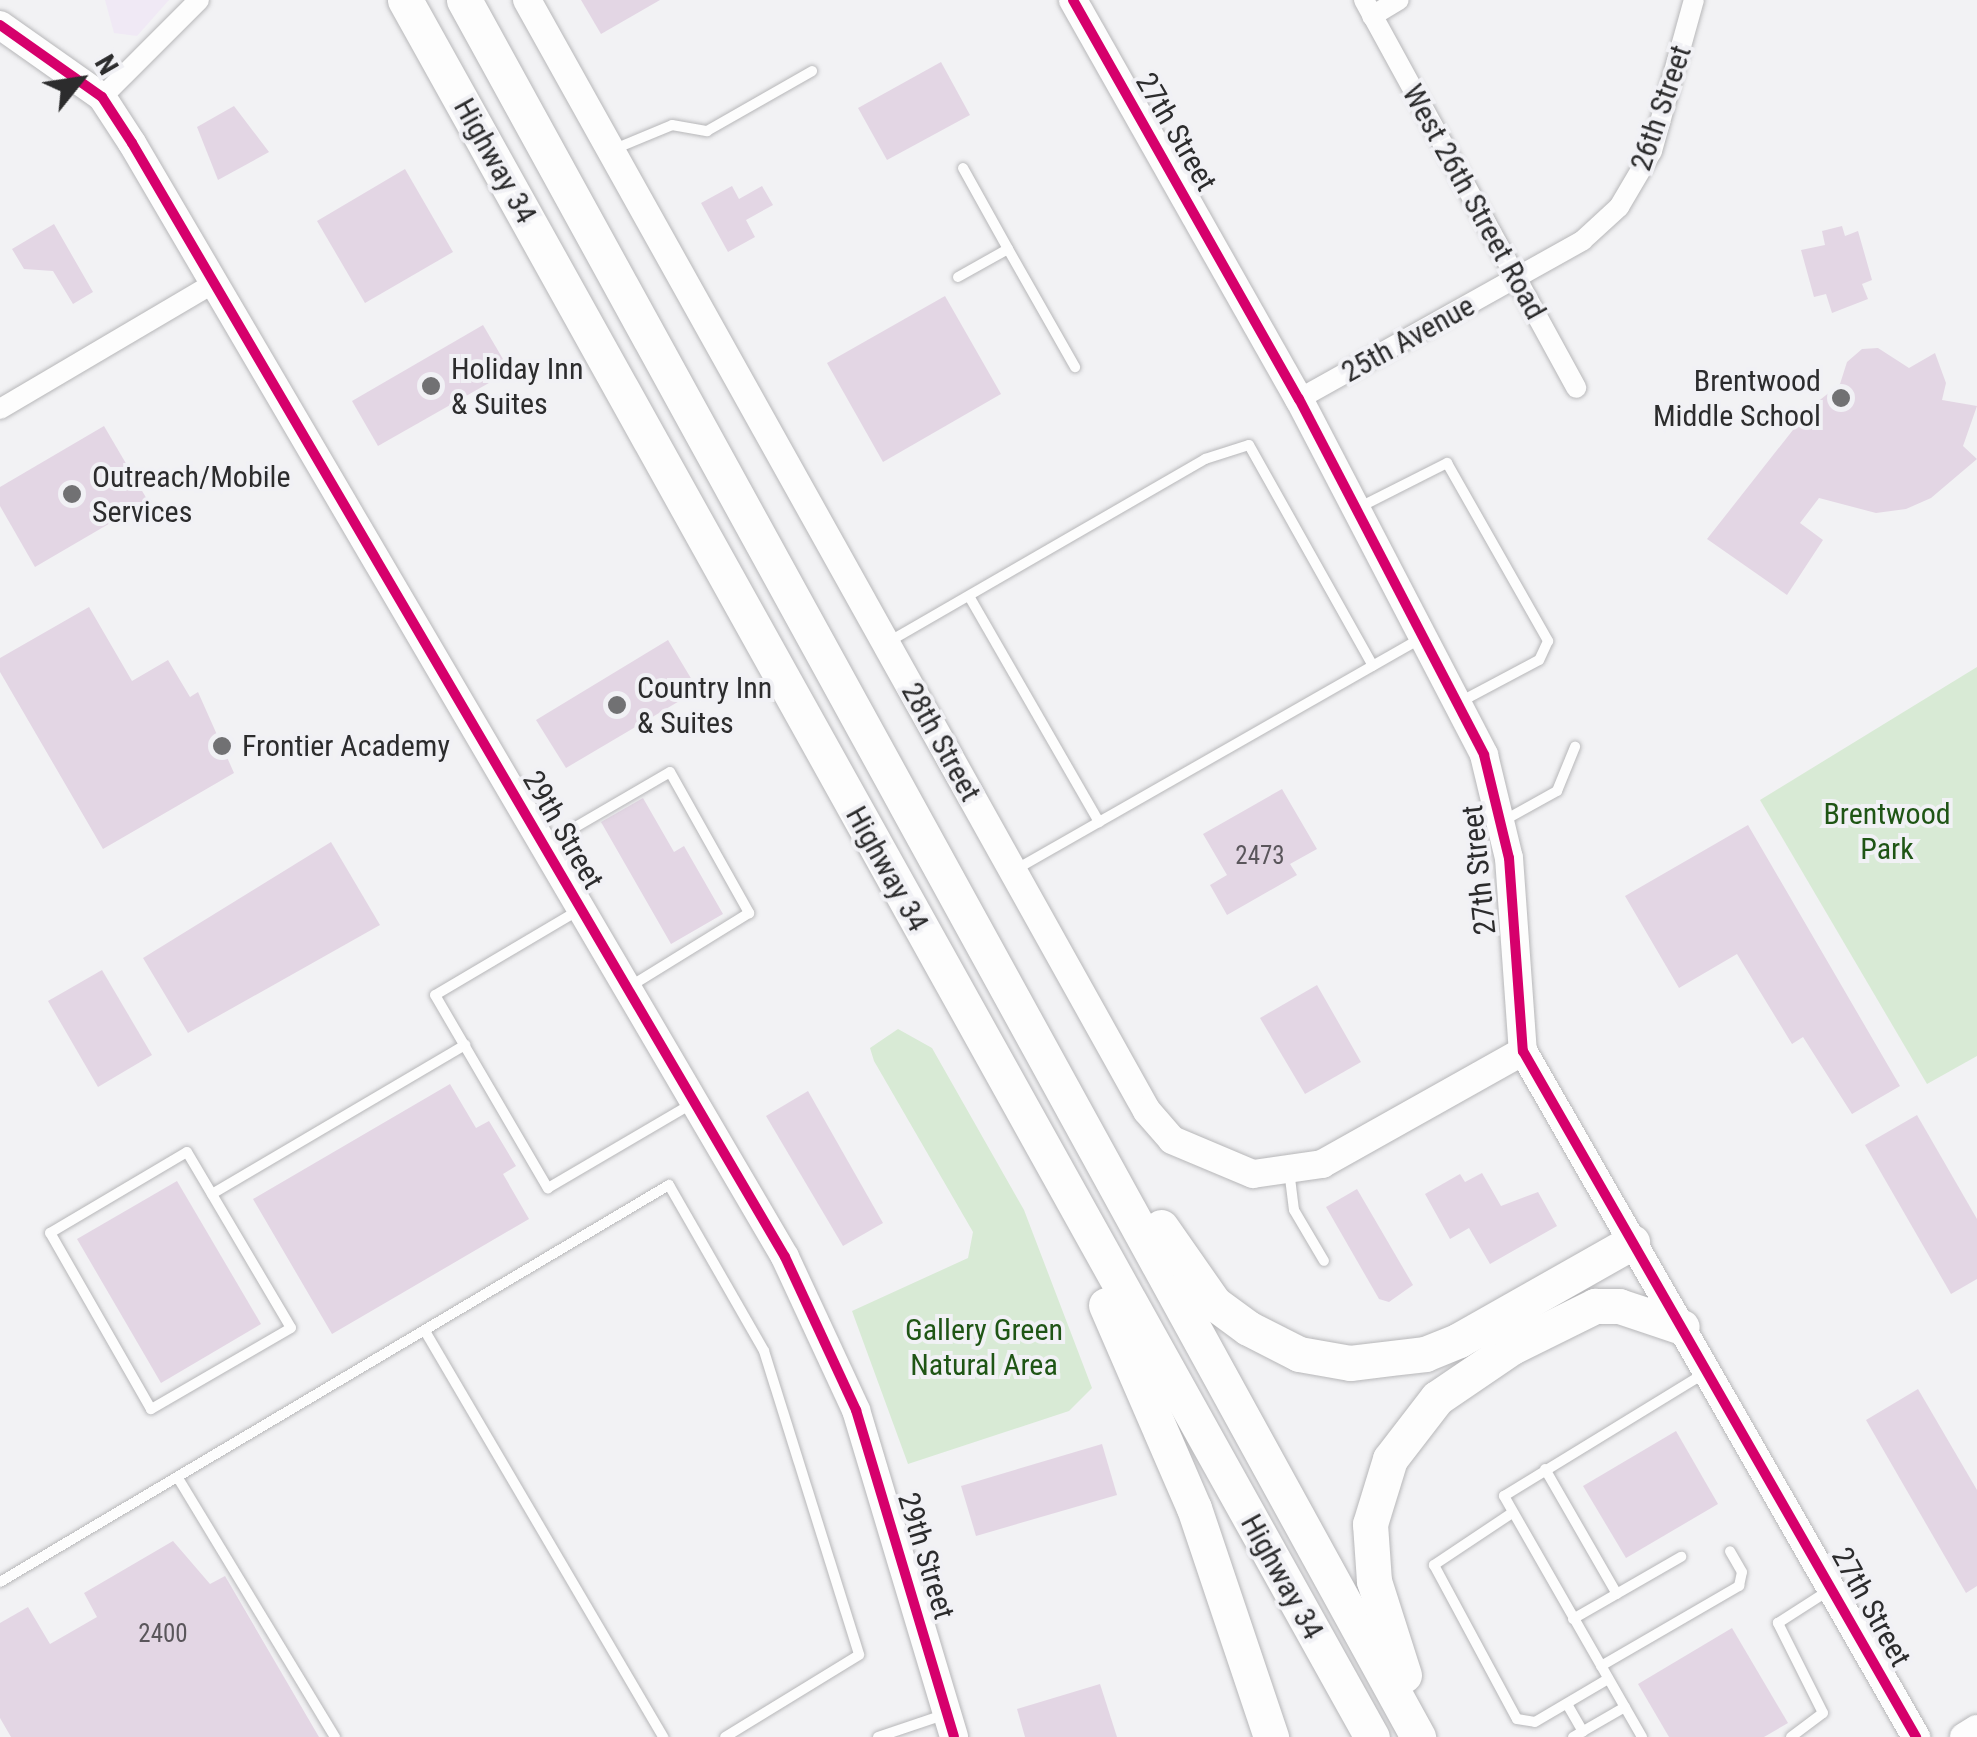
<!DOCTYPE html>
<style>
body{margin:0}
#map{position:relative;width:1977px;height:1737px;overflow:hidden;background:#f2f2f4;font-family:"Roboto Condensed",sans-serif}
div>[style]{position:absolute}
.industrial>*{inset:0;background:#f0e9f5}
.green>*{inset:0;background:#d8ead5}
.building>*{inset:0;background:#e3d6e4}
.roads{filter:drop-shadow(0 0 2px #b7b7b9) drop-shadow(0 0 2px #b7b7b9)}
.lane>*{height:10px;margin:-5px;padding:0 5px;transform-origin:5px;border-radius:5px;background:#fdfdfd}
.street>*{height:20px;margin:-10px;padding:0 10px;transform-origin:10px;border-radius:10px;background:#fdfdfd}
.secondary>*{height:28px;margin:-14px;padding:0 14px;transform-origin:14px;border-radius:14px;background:#fdfdfd}
.highway>*{height:35px;margin:-17.5px;padding:0 17.5px;transform-origin:17.5px;border-radius:17.5px;background:#fdfdfd}
.cycleway>*{height:10px;margin:-5px;padding:0 5px;transform-origin:5px;border-radius:5px;background:#d6006c}
.dots>*{width:28px;height:28px;translate:-50% -50%;box-sizing:border-box;border:5px solid #f1f1f5;border-radius:50%}
span{translate:-50% -50%;white-space:nowrap;text-align:center;line-height:1.15;-webkit-text-stroke:8px #f1f1f5;paint-order:stroke}
.number-label{font-size:25px;color:#5a565b}
.number-label span{-webkit-text-stroke-width:0}
.street-label{font-size:30px;color:#2c2c2d}
.poi-label{font-size:30px;color:#2c2c2d}
.left{translate:0 -50%;text-align:left}
.right{translate:-100% -50%;text-align:right}
.park-label{font-size:30px;color:#1f5515}
.north{position:absolute;left:30px;top:30px;width:100px;height:100px;-webkit-text-stroke:8px #f1f1f5;paint-order:stroke;rotate:60deg;font-size:28px;font-weight:700;line-height:40px;text-align:center;color:#2c2c2d}
.north::after{content:'';display:block;margin:auto;width:35px;height:45px;background:#2c2c2d;clip-path:polygon(50% 0,100% 100%,50% 72%,0 100%)}
</style>
<div id="map">
<div class="industrial">
<i style="clip-path:polygon(105px 0,169px 0,137px 36px,114px 33px)"></i>
</div>
<div class="green">
<i style="clip-path:polygon(1977px 667px,1977px 1056px,1927px 1084px,1760px 800px)"></i>
<i style="clip-path:polygon(898px 1029px,932px 1048px,1024px 1210px,1092px 1388px,1069px 1411px,908px 1464px,852px 1311px,968px 1258px,973px 1232px,874px 1061px,870px 1048px)"></i>
</div>
<div class="building">
<i style="clip-path:polygon(581px 0,660px 0,601px 34px)"></i>
<i style="clip-path:polygon(941px 62px,970px 115px,887px 160px,858px 108px)"></i>
<i style="clip-path:polygon(234px 106px,269px 152px,218px 180px,197px 127px)"></i>
<i style="clip-path:polygon(405px 169px,453px 252px,365px 303px,317px 221px)"></i>
<i style="clip-path:polygon(732px 186px,739px 199px,762px 186px,773px 205px,746px 220px,755px 237px,728px 252px,701px 203px)"></i>
<i style="clip-path:polygon(54px 224px,93px 292px,73px 304px,53px 271px,24px 269px,12px 249px)"></i>
<i style="clip-path:polygon(1842px 226px,1845px 236px,1858px 231px,1872px 280px,1862px 284px,1868px 299px,1832px 313px,1826px 294px,1814px 297px,1801px 250px,1825px 245px,1822px 231px)"></i>
<i style="clip-path:polygon(945px 296px,1001px 394px,883px 462px,827px 363px)"></i>
<i style="clip-path:polygon(483px 325px,510px 371px,378px 446px,352px 401px)"></i>
<i style="clip-path:polygon(1878px 348px,1909px 368px,1935px 353px,1946px 383px,1942px 400px,1977px 406px,1963px 446px,1977px 459px,1931px 498px,1906px 509px,1876px 513px,1819px 498px,1800px 523px,1823px 540px,1787px 595px,1707px 539px,1811px 407px,1840px 384px,1847px 362px,1862px 349px)"></i>
<i style="clip-path:polygon(104px 426px,148px 501px,35px 567px,0 506px,0 487px)"></i>
<i style="clip-path:polygon(89px 607px,132px 681px,168px 660px,190px 697px,198px 692px,234px 773px,103px 849px,0 672px,0 658px)"></i>
<i style="clip-path:polygon(668px 640px,698px 690px,566px 768px,536px 720px)"></i>
<i style="clip-path:polygon(1282px 789px,1317px 849px,1290px 864px,1297px 875px,1227px 915px,1210px 885px,1227px 875px,1203px 834px)"></i>
<i style="clip-path:polygon(643px 798px,674px 852px,684px 846px,723px 914px,671px 944px,601px 822px)"></i>
<i style="clip-path:polygon(1748px 825px,1900px 1086px,1852px 1114px,1803px 1037px,1792px 1044px,1737px 954px,1679px 988px,1625px 896px)"></i>
<i style="clip-path:polygon(331px 842px,380px 925px,188px 1033px,143px 958px)"></i>
<i style="clip-path:polygon(102px 970px,152px 1055px,98px 1087px,48px 1001px)"></i>
<i style="clip-path:polygon(1317px 985px,1361px 1062px,1305px 1094px,1260px 1018px)"></i>
<i style="clip-path:polygon(450px 1084px,476px 1128px,489px 1121px,516px 1166px,503px 1174px,529px 1219px,332px 1334px,253px 1199px)"></i>
<i style="clip-path:polygon(808px 1091px,883px 1223px,843px 1246px,766px 1116px)"></i>
<i style="clip-path:polygon(1917px 1115px,1977px 1219px,1977px 1279px,1951px 1294px,1865px 1145px)"></i>
<i style="clip-path:polygon(1482px 1173px,1501px 1206px,1538px 1192px,1557px 1226px,1490px 1264px,1469px 1228px,1450px 1239px,1425px 1194px,1460px 1174px,1465px 1182px)"></i>
<i style="clip-path:polygon(177px 1181px,261px 1324px,161px 1383px,77px 1239px)"></i>
<i style="clip-path:polygon(1357px 1189px,1413px 1285px,1389px 1302px,1379px 1299px,1326px 1207px)"></i>
<i style="clip-path:polygon(1918px 1389px,1977px 1490px,1977px 1586px,1966px 1593px,1866px 1420px)"></i>
<i style="clip-path:polygon(1676px 1431px,1718px 1504px,1626px 1558px,1583px 1486px)"></i>
<i style="clip-path:polygon(1102px 1444px,1117px 1495px,976px 1536px,961px 1486px)"></i>
<i style="clip-path:polygon(173px 1541px,210px 1584px,225px 1576px,319px 1737px,11px 1737px,0 1718px,0 1623px,28px 1607px,50px 1644px,97px 1617px,84px 1593px)"></i>
<i style="clip-path:polygon(1732px 1628px,1788px 1723px,1764px 1737px,1669px 1737px,1638px 1684px)"></i>
<i style="clip-path:polygon(1100px 1684px,1117px 1737px,1025px 1737px,1017px 1709px)"></i>
</div>
<div class="roads">
<div class="lane">
<i style="left:612px;top:150px;width:65px;rotate:-22.6deg"></i>
<i style="left:672px;top:125px;width:36px;rotate:10deg"></i>
<i style="left:707px;top:131px;width:121px;rotate:-29.7deg"></i>
<i style="left:963px;top:168px;width:93px;rotate:60.9deg"></i>
<i style="left:958px;top:277px;width:57px;rotate:-29.2deg"></i>
<i style="left:1008px;top:249px;width:136px;rotate:60.4deg"></i>
<i style="left:1358px;top:508px;width:100px;rotate:-26.8deg"></i>
<i style="left:1447px;top:463px;width:205px;rotate:60.4deg"></i>
<i style="left:1548px;top:641px;width:21px;rotate:115deg"></i>
<i style="left:1539px;top:660px;width:89px;rotate:152deg"></i>
<i style="left:969px;top:596px;width:261px;rotate:60.1deg"></i>
<i style="left:890px;top:641px;width:364px;rotate:-30deg"></i>
<i style="left:1205px;top:459px;width:46px;rotate:-17.7deg"></i>
<i style="left:1249px;top:445px;width:253px;rotate:60.7deg"></i>
<i style="left:1503px;top:821px;width:62px;rotate:-29.1deg"></i>
<i style="left:1557px;top:791px;width:48px;rotate:-67.8deg"></i>
<i style="left:548px;top:843px;width:141px;rotate:-30.2deg"></i>
<i style="left:670px;top:772px;width:162px;rotate:60.7deg"></i>
<i style="left:749px;top:913px;width:139px;rotate:148.3deg"></i>
<i style="left:1013px;top:871px;width:468px;rotate:-29.7deg"></i>
<i style="left:579px;top:910px;width:167px;rotate:149.4deg"></i>
<i style="left:435px;top:995px;width:224px;rotate:59.7deg"></i>
<i style="left:548px;top:1188px;width:168px;rotate:-30.4deg"></i>
<i style="left:187px;top:1152px;width:204px;rotate:59.4deg"></i>
<i style="left:291px;top:1328px;width:162px;rotate:149.9deg"></i>
<i style="left:151px;top:1409px;width:203px;rotate:-119.8deg"></i>
<i style="left:50px;top:1233px;width:159px;rotate:-30.6deg"></i>
<i style="left:1289px;top:1170px;width:40px;rotate:82.9deg"></i>
<i style="left:1294px;top:1210px;width:59px;rotate:59.5deg"></i>
<i style="left:212px;top:1194px;width:294px;rotate:-30.5deg"></i>
<i style="left:425px;top:1331px;width:471px;rotate:59.6deg"></i>
<i style="left:1545px;top:1469px;width:144px;rotate:60.1deg"></i>
<i style="left:178px;top:1478px;width:303px;rotate:58.8deg"></i>
<i style="left:1512px;top:1513px;width:94px;rotate:146.3deg"></i>
<i style="left:1434px;top:1565px;width:175px;rotate:61.7deg"></i>
<i style="left:1517px;top:1719px;width:18px;rotate:9deg"></i>
<i style="left:1535px;top:1722px;width:85px;rotate:-30.5deg"></i>
<i style="left:0;top:1582px;width:778px;rotate:-30.69deg"></i>
<i style="left:669px;top:1185px;width:191px;rotate:60.2deg"></i>
<i style="left:764px;top:1351px;width:318px;rotate:72.6deg"></i>
<i style="left:859px;top:1655px;width:157px;rotate:148.5deg"></i>
<i style="left:1573px;top:1619px;width:125px;rotate:-29.9deg"></i>
<i style="left:1601px;top:1666px;width:160px;rotate:-30.1deg"></i>
<i style="left:1739px;top:1586px;width:14px;rotate:-78deg"></i>
<i style="left:1742px;top:1572px;width:24px;rotate:-120deg"></i>
<i style="left:1567px;top:1704px;width:32px;rotate:60deg"></i>
<i style="left:878px;top:1737px;width:72px;rotate:-18.7deg"></i>
<i style="left:1573px;top:1737px;width:60px;rotate:-30deg"></i>
<i style="left:1642px;top:1737px;width:278px;rotate:-119.8deg"></i>
<i style="left:1504px;top:1496px;width:237px;rotate:-31.5deg"></i>
<i style="left:1791px;top:1737px;width:40px;rotate:-37deg"></i>
<i style="left:1823px;top:1713px;width:101px;rotate:-116.6deg"></i>
<i style="left:1778px;top:1623px;width:63px;rotate:-32.7deg"></i>
</div>
<div class="street">
<i style="left:1364px;top:0;width:442px;rotate:61.3deg"></i>
<i style="left:1372px;top:16px;width:31px;rotate:-31deg"></i>
<i style="left:102px;top:97px;width:137px;rotate:-45deg"></i>
<i style="left:1299px;top:399px;width:325px;rotate:-29.2deg"></i>
<i style="left:1583px;top:240px;width:49px;rotate:-42.5deg"></i>
<i style="left:1619px;top:207px;width:65px;rotate:-59.5deg"></i>
<i style="left:1652px;top:151px;width:157px;rotate:-74.5deg"></i>
<i style="left:0;top:409px;width:246px;rotate:-30.5deg"></i>
</div>
<div class="secondary">
<i style="left:527px;top:0;width:1272px;rotate:60.84deg"></i>
<i style="left:1147px;top:1111px;width:38px;rotate:49deg"></i>
<i style="left:1172px;top:1140px;width:88px;rotate:22.8deg"></i>
<i style="left:1253px;top:1174px;width:70px;rotate:-8.2deg"></i>
<i style="left:1322px;top:1164px;width:231px;rotate:-29.3deg"></i>
<i style="left:1073px;top:0;width:459px;rotate:60.5deg"></i>
<i style="left:1299px;top:399px;width:401px;rotate:62.5deg"></i>
<i style="left:1484px;top:755px;width:106px;rotate:76.4deg"></i>
<i style="left:1509px;top:858px;width:194px;rotate:85.9deg"></i>
<i style="left:1523px;top:1051px;width:791px;rotate:60.19deg"></i>
<i style="left:0;top:25px;width:125px;rotate:35.2deg"></i>
<i style="left:102px;top:97px;width:55px;rotate:56.9deg"></i>
<i style="left:132px;top:143px;width:1291px;rotate:59.62deg"></i>
<i style="left:785px;top:1257px;width:169px;rotate:65.1deg"></i>
<i style="left:856px;top:1410px;width:341px;rotate:73.3deg"></i>
<i style="left:1964px;top:1737px;width:15px;rotate:-32deg"></i>
</div>
<div class="highway">
<i style="left:405px;top:0;width:1988px;rotate:60.9deg"></i>
<i style="left:464px;top:0;width:1982px;rotate:61.22deg"></i>
<i style="left:1161px;top:1227px;width:93px;rotate:55.1deg"></i>
<i style="left:1214px;top:1303px;width:42px;rotate:36.3deg"></i>
<i style="left:1248px;top:1328px;width:57px;rotate:27deg"></i>
<i style="left:1299px;top:1354px;width:52px;rotate:10deg"></i>
<i style="left:1350px;top:1363px;width:76px;rotate:-6.8deg"></i>
<i style="left:1425px;top:1354px;width:37px;rotate:-22deg"></i>
<i style="left:1459px;top:1340px;width:199px;rotate:-29.5deg"></i>
<i style="left:1106px;top:1305px;width:221px;rotate:66.6deg"></i>
<i style="left:1194px;top:1508px;width:242px;rotate:71.4deg"></i>
<i style="left:1404px;top:1675px;width:99px;rotate:-107.7deg"></i>
<i style="left:1374px;top:1581px;width:57px;rotate:-94deg"></i>
<i style="left:1370px;top:1524px;width:68px;rotate:-72.9deg"></i>
<i style="left:1390px;top:1459px;width:77px;rotate:-52.4deg"></i>
<i style="left:1437px;top:1398px;width:91px;rotate:-34.2deg"></i>
<i style="left:1512px;top:1347px;width:93px;rotate:-26.3deg"></i>
<i style="left:1595px;top:1306px;width:24px"></i>
<i style="left:1619px;top:1306px;width:66px;rotate:18.4deg"></i>
</div>
</div>
<div class="cycleway">
<i style="left:1073px;top:0;width:459px;rotate:60.5deg"></i>
<i style="left:1299px;top:399px;width:401px;rotate:62.5deg"></i>
<i style="left:1484px;top:755px;width:106px;rotate:76.4deg"></i>
<i style="left:1509px;top:858px;width:194px;rotate:85.9deg"></i>
<i style="left:1523px;top:1051px;width:791px;rotate:60.19deg"></i>
<i style="left:0;top:25px;width:125px;rotate:35.2deg"></i>
<i style="left:102px;top:97px;width:55px;rotate:56.9deg"></i>
<i style="left:132px;top:143px;width:1291px;rotate:59.62deg"></i>
<i style="left:785px;top:1257px;width:169px;rotate:65.1deg"></i>
<i style="left:856px;top:1410px;width:341px;rotate:73.3deg"></i>
</div>
<div class="dots">
<i style="left:431px;top:386px;background:#717173"></i>
<i style="left:1841px;top:398px;background:#717173"></i>
<i style="left:72px;top:494px;background:#717173"></i>
<i style="left:617px;top:705px;background:#717173"></i>
<i style="left:222px;top:746px;background:#717173"></i>
</div>
<div class="number-label">
<span style="left:1260px;top:856px">2473</span>
<span style="left:163px;top:1634px">2400</span>
</div>
<div class="street-label">
<span style="left:1661px;top:108px;rotate:-71deg">26th Street</span>
<span style="left:1176px;top:132px;rotate:60deg">27th Street</span>
<span style="left:495px;top:161px;rotate:61deg">Highway 34</span>
<span style="left:1474px;top:202px;rotate:61deg">West 26th Street Road</span>
<span style="left:1408px;top:339px;rotate:-29deg">25th Avenue</span>
<span style="left:941px;top:742px;rotate:61deg">28th Street</span>
<span style="left:563px;top:830px;rotate:60deg">29th Street</span>
<span style="left:887px;top:869px;rotate:61deg">Highway 34</span>
<span style="left:1479px;top:870px;rotate:-96deg">27th Street</span>
<span style="left:926px;top:1556px;rotate:73deg">29th Street</span>
<span style="left:1282px;top:1577px;rotate:61deg">Highway 34</span>
<span style="left:1871px;top:1607px;rotate:61deg">27th Street</span>
</div>
<div class="poi-label">
<span class="left" style="left:451px;top:386px">Holiday Inn<br>&amp; Suites</span>
<span class="right" style="left:1821px;top:398px">Brentwood<br>Middle School</span>
<span class="left" style="left:92px;top:494px">Outreach/Mobile<br>Services</span>
<span class="left" style="left:637px;top:705px">Country Inn<br>&amp; Suites</span>
<span class="left" style="left:242px;top:746px">Frontier Academy</span>
</div>
<div class="park-label">
<span style="left:1887px;top:831px">Brentwood<br>Park</span>
<span style="left:984px;top:1347px">Gallery Green<br>Natural Area</span>
</div>
<div class="north">N</div>
</div>
